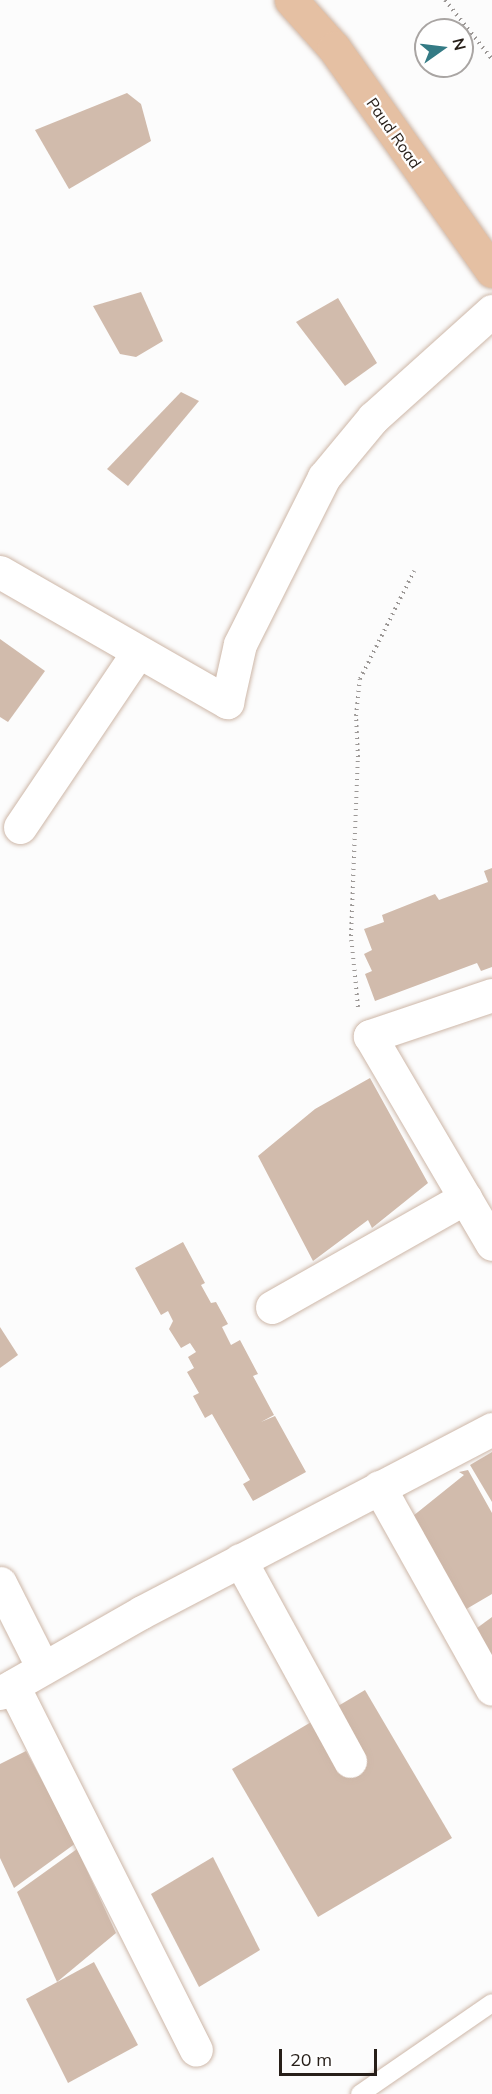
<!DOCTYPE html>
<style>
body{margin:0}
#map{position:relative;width:492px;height:2094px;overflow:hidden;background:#fcfcfc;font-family:Mulish,sans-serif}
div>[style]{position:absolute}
.building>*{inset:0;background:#d1bbac}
.path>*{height:4px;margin-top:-2px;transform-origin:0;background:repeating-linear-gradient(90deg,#9c9896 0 1.5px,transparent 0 6px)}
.roads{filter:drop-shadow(0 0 2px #cdb7a8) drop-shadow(0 0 2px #cdb7a8)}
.service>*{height:18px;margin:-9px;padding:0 9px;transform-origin:9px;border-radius:9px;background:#fff}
.minor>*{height:33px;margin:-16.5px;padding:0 16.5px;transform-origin:16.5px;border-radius:16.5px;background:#fff}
.primary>*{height:33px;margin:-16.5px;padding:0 16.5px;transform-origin:16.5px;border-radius:16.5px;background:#e5c0a3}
span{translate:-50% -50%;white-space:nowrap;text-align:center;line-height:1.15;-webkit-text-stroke:4.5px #fff;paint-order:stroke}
.street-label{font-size:16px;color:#271f19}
.north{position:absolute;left:414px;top:18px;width:60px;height:60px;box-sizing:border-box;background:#fff;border:2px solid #a9a5a3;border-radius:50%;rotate:76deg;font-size:16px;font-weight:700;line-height:24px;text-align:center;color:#271f19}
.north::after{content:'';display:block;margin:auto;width:21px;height:27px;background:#347b85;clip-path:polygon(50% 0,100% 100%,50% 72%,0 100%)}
.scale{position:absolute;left:279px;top:2049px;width:98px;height:27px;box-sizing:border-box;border:3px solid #271f19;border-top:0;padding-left:8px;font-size:18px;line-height:21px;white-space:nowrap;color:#271f19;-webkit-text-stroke:4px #fff;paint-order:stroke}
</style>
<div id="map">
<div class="building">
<i style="clip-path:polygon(127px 93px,141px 104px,151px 141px,69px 189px,35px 130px)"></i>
<i style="clip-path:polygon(141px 292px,163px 341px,136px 357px,120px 354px,93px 306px)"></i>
<i style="clip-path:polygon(338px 298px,377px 363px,345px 386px,296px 322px)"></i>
<i style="clip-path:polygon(181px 392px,199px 401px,128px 486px,107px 469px)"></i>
<i style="clip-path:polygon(0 639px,45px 671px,8px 722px,0 717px)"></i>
<i style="clip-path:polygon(492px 868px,492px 967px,481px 971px,477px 963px,375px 1001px,365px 974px,372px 971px,364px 954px,372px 950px,364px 929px,384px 922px,382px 915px,435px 894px,439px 900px,488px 882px,484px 871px)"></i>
<i style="clip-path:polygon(370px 1078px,428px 1183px,372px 1228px,368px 1220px,313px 1261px,258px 1156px,315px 1109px)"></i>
<i style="clip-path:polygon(183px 1242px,205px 1283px,201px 1285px,211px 1303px,216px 1302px,228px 1324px,222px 1327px,231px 1345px,240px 1340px,258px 1374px,253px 1376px,274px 1415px,261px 1422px,275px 1416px,306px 1472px,253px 1501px,243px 1484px,250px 1480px,212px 1414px,205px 1418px,193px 1396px,199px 1393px,187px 1372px,194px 1368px,188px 1357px,196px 1352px,190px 1343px,181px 1348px,169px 1329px,173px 1321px,168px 1311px,161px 1315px,135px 1268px)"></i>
<i style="clip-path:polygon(0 1327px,18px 1355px,0 1368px)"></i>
<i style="clip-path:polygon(492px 1452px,492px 1502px,470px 1465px)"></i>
<i style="clip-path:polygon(468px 1470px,492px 1513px,492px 1594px,463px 1611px,413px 1516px,464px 1475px,459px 1472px)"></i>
<i style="clip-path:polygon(492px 1617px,492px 1663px,473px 1631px)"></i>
<i style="clip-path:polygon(365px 1690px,452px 1838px,318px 1917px,232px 1769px)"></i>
<i style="clip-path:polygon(26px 1751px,76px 1843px,14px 1888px,0 1858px,0 1764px)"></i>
<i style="clip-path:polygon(77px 1849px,116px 1933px,57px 1982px,17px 1892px)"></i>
<i style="clip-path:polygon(213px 1857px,260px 1950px,199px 1987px,151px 1894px)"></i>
<i style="clip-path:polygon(94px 1962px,138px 2045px,68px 2083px,26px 1999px)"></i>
</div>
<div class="path">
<i style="left:445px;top:0;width:75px;rotate:51.5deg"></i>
<i style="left:358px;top:1007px;width:71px;rotate:-95.6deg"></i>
<i style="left:351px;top:936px;width:179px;rotate:-87.8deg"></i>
<i style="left:358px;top:757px;width:41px;rotate:-92.8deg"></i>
<i style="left:356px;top:716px;width:37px;rotate:-84deg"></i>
<i style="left:360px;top:679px;width:121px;rotate:-63.4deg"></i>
</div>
<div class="roads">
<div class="service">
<i style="left:360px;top:2094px;width:160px;rotate:-34.6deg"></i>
</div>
<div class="minor">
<i style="left:0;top:572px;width:262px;rotate:29.8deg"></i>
<i style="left:227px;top:702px;width:59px;rotate:-77.4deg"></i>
<i style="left:240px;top:644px;width:187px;rotate:-63.3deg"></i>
<i style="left:324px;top:477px;width:77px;rotate:-50.3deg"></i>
<i style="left:373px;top:418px;width:160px;rotate:-42deg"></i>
<i style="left:20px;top:827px;width:211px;rotate:-56deg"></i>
<i style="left:492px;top:995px;width:129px;rotate:161.4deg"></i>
<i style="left:370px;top:1036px;width:241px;rotate:59.6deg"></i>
<i style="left:272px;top:1307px;width:222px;rotate:-29.5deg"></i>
<i style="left:379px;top:1487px;width:231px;rotate:60.8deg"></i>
<i style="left:240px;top:1560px;width:229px;rotate:61.3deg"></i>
<i style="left:0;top:1583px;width:95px;rotate:63.2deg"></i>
<i style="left:13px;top:1686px;width:407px;rotate:63.3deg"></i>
<i style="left:0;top:1693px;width:163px;rotate:-29.7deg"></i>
<i style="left:142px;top:1612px;width:395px;rotate:-27.6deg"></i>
</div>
<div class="primary">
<i style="left:291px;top:0;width:64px;rotate:48.1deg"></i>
<i style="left:334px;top:48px;width:273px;rotate:54.7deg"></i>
</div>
</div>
<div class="street-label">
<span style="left:394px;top:133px;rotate:55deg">Paud Road</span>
</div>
<div class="north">N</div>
<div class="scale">20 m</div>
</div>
